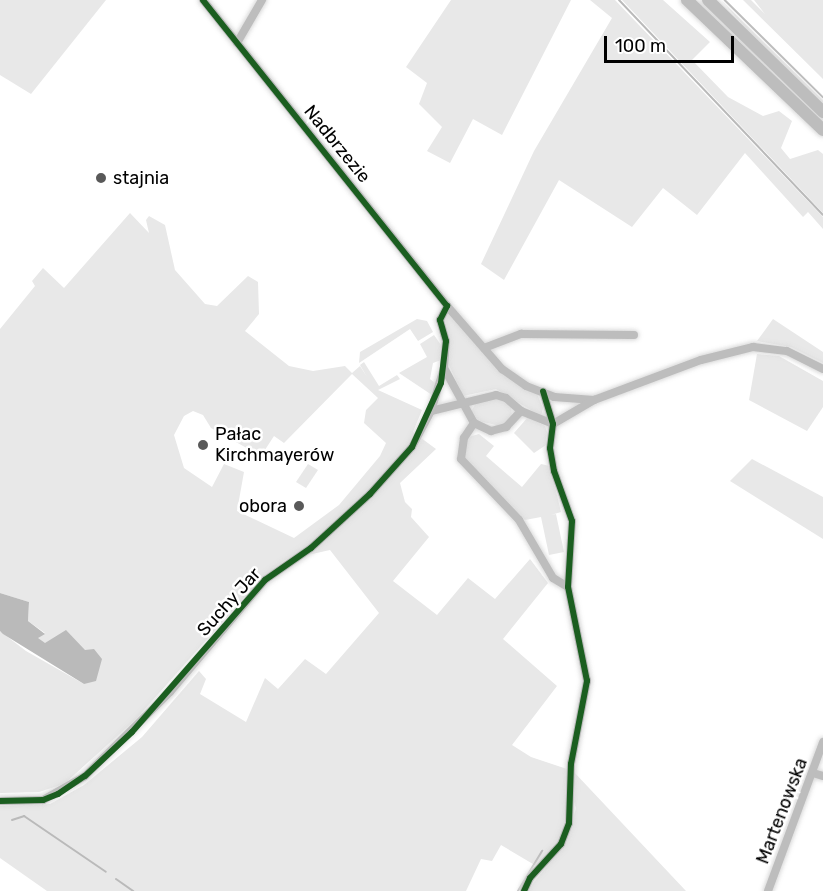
<!DOCTYPE html>
<meta charset="utf-8">
<style>
body{margin:0}
#map{position:relative;width:823px;height:891px;overflow:hidden;background:#fff;font-family:Rubik,sans-serif}
div>[style]{position:absolute}
.green>*{inset:0;background:#e8e8e8}
.water>*{inset:0;background:#bababa}
.stream>*{height:2px;margin:-1px;padding:0 1px;transform-origin:1px;border-radius:1px;background:#bababa}
.roads{filter:drop-shadow(0 0 2px #dbdbdb) drop-shadow(0 0 2px #dbdbdb)}
.street>*{height:8px;margin:-4px;padding:0 4px;transform-origin:4px;border-radius:4px;background:#bdbdbd}
.primary>*{height:12px;margin:-6px;padding:0 6px;transform-origin:6px;border-radius:6px;background:#bdbdbd}
.tram>*{height:1.5px;margin:-0.75px;padding:0 0.75px;transform-origin:0.75px;border-radius:0.75px;background:#bdbdbd}
.cycleway>*{height:6px;margin:-3px;padding:0 3px;transform-origin:3px;border-radius:3px;background:#1b5e20}
.dots>*{width:16px;height:16px;translate:-50% -50%;box-sizing:border-box;border:3px solid #fff;border-radius:50%}
span{translate:-50% -50%;white-space:nowrap;text-align:center;line-height:1.15;-webkit-text-stroke:5px #fff;paint-order:stroke}
.street-label{font-size:18px;color:#000}
.poi-label{font-size:18px;color:#000}
.left{translate:0 -50%;text-align:left}
.right{translate:-100% -50%;text-align:right}
.scale{position:absolute;left:604px;top:36px;width:130px;height:27px;box-sizing:border-box;border:3px solid #000;border-top:0;padding-left:8px;font-size:18px;line-height:21px;white-space:nowrap;color:#000;-webkit-text-stroke:4px #fff;paint-order:stroke}
</style>
<div id="map">
<div class="green">
<i style="clip-path:polygon(0 0,106px 0,31px 94px,0 75px)"></i>
<i style="clip-path:polygon(451px 0,571px 0,502px 135px,473px 119px,450px 163px,427px 151px,442px 127px,419px 104px,427px 83px,406px 67px)"></i>
<i style="clip-path:polygon(590px 0,615px 0,823px 217px,823px 229px,808px 212px,803px 217px,745px 153px,697px 215px,663px 188px,632px 227px,559px 180px,504px 280px,481px 264px,534px 151px,612px 18px)"></i>
<i style="clip-path:polygon(622px 0,663px 0,710px 42px,692px 60px,728px 97px,763px 116px,779px 111px,792px 121px,781px 148px,790px 159px,818px 150px,823px 154px,823px 213px)"></i>
<i style="clip-path:polygon(694px 0,749px 46px,823px 123px,753px 54px)"></i>
<i style="clip-path:polygon(721px 0,823px 100px,823px 105px,749px 32px)"></i>
<i style="clip-path:polygon(743px 0,751px 0,765px 14px,754px 0,823px 0,823px 79px)"></i>
<i style="clip-path:polygon(evenodd,130px 213px,149px 233px,146px 220px,149px 216px,165px 225px,175px 270px,205px 304px,217px 306px,248px 276px,258px 282px,259px 314px,245px 331px,289px 366px,313px 371px,345px 366px,352px 373px,360px 366px,367px 377px,360px 365px,364px 362px,379px 386px,397px 375px,400px 379px,378px 390px,422px 410px,413px 432px,436px 449px,400px 483px,405px 502px,412px 509px,411px 517px,429px 537px,393px 581px,437px 615px,468px 578px,495px 599px,530px 559px,548px 583px,503px 639px,557px 686px,512px 745px,531px 757px,573px 771px,686px 891px,527px 891px,567px 841px,576px 808px,573px 799px,559px 843px,538px 867px,501px 845px,492px 861px,481px 859px,466px 891px,47px 891px,0 858px,0 806px,50px 804px,84px 785px,142px 737px,199px 671px,206px 679px,200px 694px,246px 722px,265px 678px,278px 689px,305px 659px,326px 674px,379px 613px,330px 550px,285px 560px,257px 583px,136px 719px,64px 784px,39px 792px,0 793px,0 631px,26px 651px,84px 684px,85px 650px,45px 644px,37px 638px,45px 633px,28px 621px,29px 602px,0 593px,0 329px,35px 286px,32px 281px,43px 268px,64px 288px,130px 213px,352px 374px,378px 398px,366px 410px,364px 423px,386px 443px,380px 456px,339px 505px,294px 538px,237px 511px,244px 472px,224px 464px,212px 487px,184px 468px,174px 435px,184px 416px,193px 411px,203px 415px,211px 428px,261px 456px,274px 436px,284px 443px,352px 374px)"></i>
<i style="clip-path:polygon(448px 313px,497px 369px,537px 394px,543px 408px,541px 416px,496px 389px,463px 396px,449px 365px,450px 341px,444px 318px)"></i>
<i style="clip-path:polygon(417px 319px,427px 321px,433px 332px,418px 341px,410px 329px,359px 363px,360px 352px)"></i>
<i style="clip-path:polygon(773px 319px,823px 352px,823px 363px,791px 347px,757px 341px)"></i>
<i style="clip-path:polygon(434px 335px,441px 345px,441px 360px,433px 363px,430px 379px,436px 384px,432px 395px,399px 373px,427px 357px,420px 344px)"></i>
<i style="clip-path:polygon(757px 354px,779px 356px,823px 381px,823px 407px,807px 431px,749px 400px)"></i>
<i style="clip-path:polygon(485px 399px,499px 399px,511px 405px,512px 417px,501px 426px,478px 421px,471px 412px,476px 403px)"></i>
<i style="clip-path:polygon(528px 417px,545px 426px,547px 432px,546px 445px,534px 453px,514px 433px)"></i>
<i style="clip-path:polygon(479px 434px,494px 446px,486px 456px,522px 487px,541px 464px,550px 466px,561px 512px,551px 515px,556px 514px,564px 552px,549px 555px,541px 517px,525px 520px,465px 460px,463px 450px,468px 437px)"></i>
<i style="clip-path:polygon(752px 459px,823px 497px,823px 539px,730px 481px)"></i>
<i style="clip-path:polygon(308px 464px,318px 470px,306px 488px,296px 482px)"></i>
</div>
<div class="water">
<i style="clip-path:polygon(0 593px,29px 602px,28px 621px,45px 634px,38px 638px,45px 643px,66px 630px,85px 650px,94px 649px,102px 659px,96px 681px,84px 684px,3px 634px,0 631px)"></i>
</div>
<div class="stream">
<i style="left:619px;top:0;width:296px;rotate:46.5deg"></i>
<i style="left:12px;top:820px;width:13px;rotate:-18deg"></i>
<i style="left:24px;top:816px;width:99px;rotate:34.3deg"></i>
<i style="left:116px;top:879px;width:21px;rotate:35deg"></i>
<i style="left:518px;top:891px;width:47px;rotate:-59deg"></i>
</div>
<div class="roads">
<div class="street">
<i style="left:203px;top:0;width:391px;rotate:51.4deg"></i>
<i style="left:447px;top:306px;width:84px;rotate:48.9deg"></i>
<i style="left:502px;top:369px;width:29px;rotate:35deg"></i>
<i style="left:526px;top:386px;width:30px;rotate:21deg"></i>
<i style="left:554px;top:397px;width:40px;rotate:4.3deg"></i>
<i style="left:594px;top:400px;width:114px;rotate:-20.5deg"></i>
<i style="left:701px;top:360px;width:54px;rotate:-14deg"></i>
<i style="left:753px;top:347px;width:34px;rotate:7deg"></i>
<i style="left:787px;top:351px;width:40px;rotate:26.6deg"></i>
<i style="left:237px;top:43px;width:50px;rotate:-59.8deg"></i>
<i style="left:484px;top:348px;width:40px;rotate:-21deg"></i>
<i style="left:521px;top:334px;width:113px;rotate:0.5deg"></i>
<i style="left:444px;top:368px;width:63px;rotate:61.4deg"></i>
<i style="left:474px;top:423px;width:19px;rotate:25deg"></i>
<i style="left:491px;top:431px;width:16px;rotate:-15deg"></i>
<i style="left:506px;top:427px;width:22px;rotate:-47deg"></i>
<i style="left:521px;top:411px;width:35px;rotate:22deg"></i>
<i style="left:553px;top:424px;width:48px;rotate:-30.3deg"></i>
<i style="left:431px;top:411px;width:67px;rotate:-13.8deg"></i>
<i style="left:496px;top:395px;width:10px;rotate:17deg"></i>
<i style="left:506px;top:398px;width:20px;rotate:41deg"></i>
<i style="left:474px;top:423px;width:18px;rotate:124deg"></i>
<i style="left:464px;top:438px;width:21px;rotate:98deg"></i>
<i style="left:461px;top:459px;width:84px;rotate:46.4deg"></i>
<i style="left:519px;top:520px;width:67px;rotate:59.6deg"></i>
<i style="left:553px;top:578px;width:17px;rotate:31deg"></i>
<i style="left:813px;top:773px;width:10px;rotate:17deg"></i>
<i style="left:0;top:801px;width:43px;rotate:-1.3deg"></i>
<i style="left:43px;top:800px;width:48px;rotate:-29.7deg"></i>
<i style="left:85px;top:776px;width:120px;rotate:-44.7deg"></i>
<i style="left:170px;top:692px;width:147px;rotate:-49.7deg"></i>
<i style="left:265px;top:580px;width:56px;rotate:-34.8deg"></i>
<i style="left:311px;top:548px;width:80px;rotate:-42.5deg"></i>
<i style="left:370px;top:494px;width:63px;rotate:-48.2deg"></i>
<i style="left:412px;top:447px;width:41px;rotate:-62.2deg"></i>
<i style="left:431px;top:411px;width:45px;rotate:-73.2deg"></i>
<i style="left:444px;top:368px;width:27px;rotate:-86deg"></i>
<i style="left:446px;top:341px;width:22px;rotate:-106deg"></i>
<i style="left:440px;top:320px;width:16px;rotate:-63deg"></i>
<i style="left:524px;top:891px;width:14px;rotate:-65deg"></i>
<i style="left:530px;top:878px;width:46px;rotate:-47.6deg"></i>
<i style="left:561px;top:844px;width:22px;rotate:-69deg"></i>
<i style="left:569px;top:823px;width:59px;rotate:-88.1deg"></i>
<i style="left:571px;top:764px;width:85px;rotate:-79.1deg"></i>
<i style="left:587px;top:681px;width:96px;rotate:-101.4deg"></i>
<i style="left:568px;top:587px;width:66px;rotate:-86.5deg"></i>
<i style="left:572px;top:521px;width:53px;rotate:-109.8deg"></i>
<i style="left:554px;top:471px;width:23px;rotate:-100deg"></i>
<i style="left:550px;top:448px;width:24px;rotate:-83deg"></i>
<i style="left:553px;top:424px;width:34px;rotate:-107deg"></i>
<i style="left:768px;top:891px;width:159px;rotate:-69.7deg"></i>
</div>
<div class="primary">
<i style="left:687px;top:0;width:188px;rotate:43.7deg"></i>
<i style="left:708px;top:0;width:161px;rotate:44.2deg"></i>
</div>
</div>
<div class="tram">
<i style="left:725px;top:0;width:138px;rotate:44.7deg"></i>
</div>
<div class="cycleway">
<i style="left:0;top:801px;width:43px;rotate:-1.3deg"></i>
<i style="left:43px;top:800px;width:16px;rotate:-22deg"></i>
<i style="left:58px;top:794px;width:32px;rotate:-34deg"></i>
<i style="left:85px;top:776px;width:64px;rotate:-43.1deg"></i>
<i style="left:132px;top:732px;width:202px;rotate:-48.8deg"></i>
<i style="left:265px;top:580px;width:56px;rotate:-34.8deg"></i>
<i style="left:311px;top:548px;width:80px;rotate:-42.5deg"></i>
<i style="left:370px;top:494px;width:63px;rotate:-48.2deg"></i>
<i style="left:412px;top:447px;width:70px;rotate:-65.6deg"></i>
<i style="left:441px;top:383px;width:42px;rotate:-83.2deg"></i>
<i style="left:446px;top:341px;width:22px;rotate:-106deg"></i>
<i style="left:440px;top:320px;width:16px;rotate:-63deg"></i>
<i style="left:447px;top:306px;width:391px;rotate:-128.6deg"></i>
<i style="left:524px;top:891px;width:14px;rotate:-65deg"></i>
<i style="left:530px;top:878px;width:46px;rotate:-47.6deg"></i>
<i style="left:561px;top:844px;width:22px;rotate:-69deg"></i>
<i style="left:569px;top:823px;width:59px;rotate:-88.1deg"></i>
<i style="left:571px;top:764px;width:85px;rotate:-79.1deg"></i>
<i style="left:587px;top:681px;width:96px;rotate:-101.4deg"></i>
<i style="left:568px;top:587px;width:66px;rotate:-86.5deg"></i>
<i style="left:572px;top:521px;width:53px;rotate:-109.8deg"></i>
<i style="left:554px;top:471px;width:23px;rotate:-100deg"></i>
<i style="left:550px;top:448px;width:24px;rotate:-83deg"></i>
<i style="left:553px;top:424px;width:34px;rotate:-107deg"></i>
</div>
<div class="dots">
<i style="left:101px;top:178px;background:#595959"></i>
<i style="left:203px;top:445px;background:#595959"></i>
<i style="left:299px;top:506px;background:#595959"></i>
</div>
<div class="street-label">
<span style="left:337px;top:144px;rotate:51deg">Nadbrzezie</span>
<span style="left:229px;top:602px;rotate:-48deg">Suchy Jar</span>
<span style="left:782px;top:811px;rotate:-69deg">Martenowska</span>
</div>
<div class="poi-label">
<span class="left" style="left:113px;top:178px">stajnia</span>
<span class="left" style="left:215px;top:445px">Pałac<br>Kirchmayerów</span>
<span class="right" style="left:287px;top:506px">obora</span>
</div>
<div class="scale">100 m</div>
</div>
